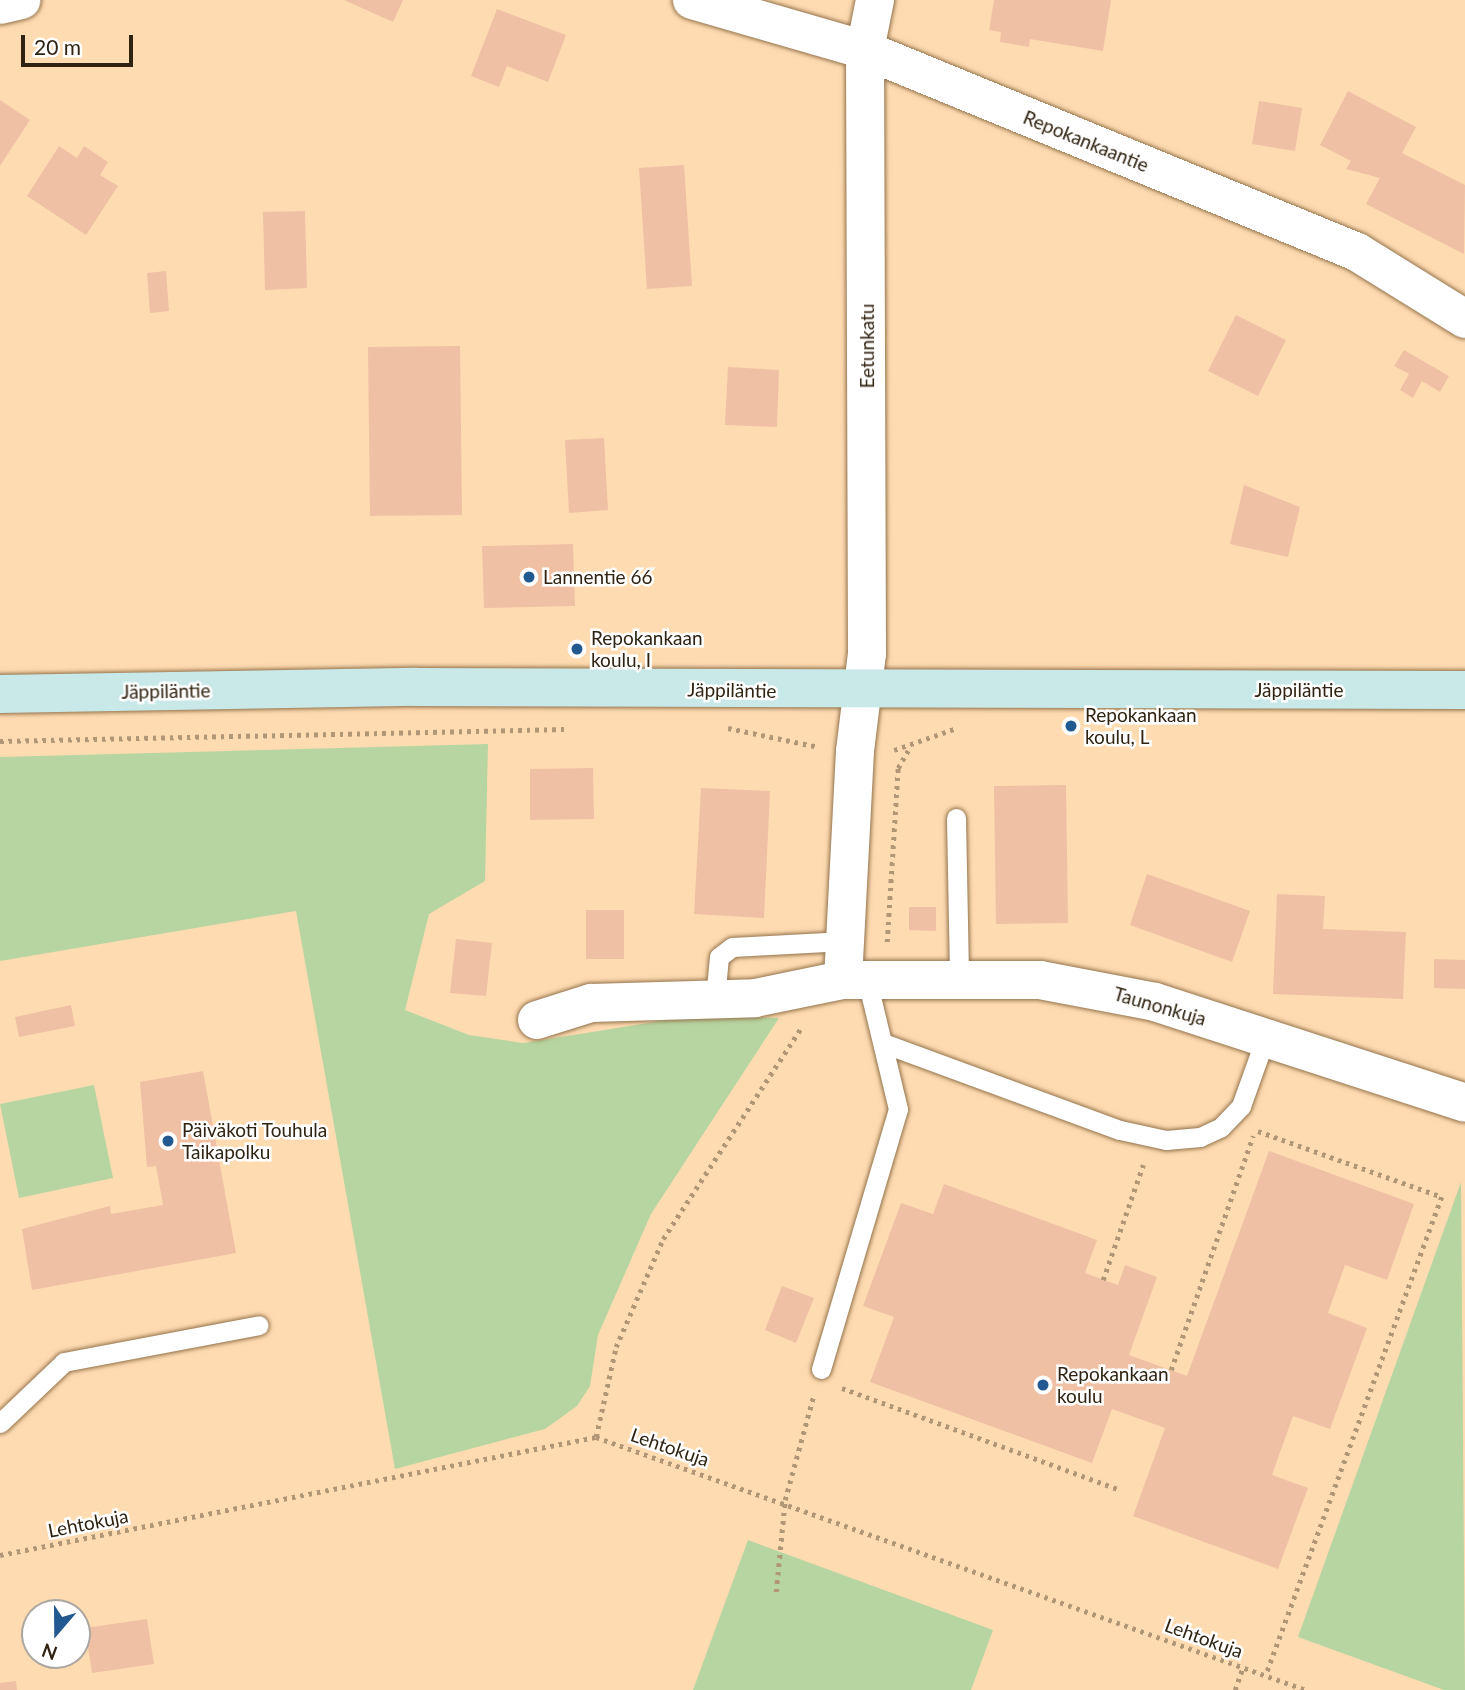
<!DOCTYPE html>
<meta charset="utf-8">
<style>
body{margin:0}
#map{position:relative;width:1465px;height:1690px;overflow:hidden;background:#ffdbb1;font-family:Lato,sans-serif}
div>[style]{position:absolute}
.green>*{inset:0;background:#b7d5a1}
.building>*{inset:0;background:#f0c0a4}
.path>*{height:4.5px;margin-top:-2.25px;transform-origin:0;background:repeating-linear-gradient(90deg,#b29776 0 3.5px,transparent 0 8.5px)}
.roads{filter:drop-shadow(0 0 2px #93744d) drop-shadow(0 0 2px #93744d)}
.lane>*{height:19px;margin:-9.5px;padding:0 9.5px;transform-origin:9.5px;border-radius:9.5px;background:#fff}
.street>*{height:38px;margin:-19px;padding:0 19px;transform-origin:19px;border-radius:19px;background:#fff}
.secondary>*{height:38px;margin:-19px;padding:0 19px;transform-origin:19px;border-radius:19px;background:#c9e9e8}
.dots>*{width:19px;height:19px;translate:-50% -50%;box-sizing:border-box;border:4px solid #fff;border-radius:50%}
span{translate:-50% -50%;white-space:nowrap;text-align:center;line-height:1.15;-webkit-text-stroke:5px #fff;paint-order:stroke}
.street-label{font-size:19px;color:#302312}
.poi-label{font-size:19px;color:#302312}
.left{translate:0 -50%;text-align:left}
.north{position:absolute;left:21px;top:1599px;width:70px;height:70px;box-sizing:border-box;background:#fff;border:2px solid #aca7a0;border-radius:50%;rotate:200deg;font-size:19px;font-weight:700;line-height:28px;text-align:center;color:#302312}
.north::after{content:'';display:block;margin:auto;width:24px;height:32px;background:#225991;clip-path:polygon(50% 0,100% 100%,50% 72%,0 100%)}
.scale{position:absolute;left:21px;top:35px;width:112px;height:32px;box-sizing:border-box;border:4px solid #302312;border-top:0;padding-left:9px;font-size:21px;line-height:24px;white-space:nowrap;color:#302312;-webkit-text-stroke:5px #fff;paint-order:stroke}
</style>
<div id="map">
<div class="green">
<i style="clip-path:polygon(488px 744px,485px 881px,429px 914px,405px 1010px,469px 1035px,523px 1043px,692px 1016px,779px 1018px,651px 1214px,598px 1335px,590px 1386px,577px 1406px,545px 1429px,395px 1469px,296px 911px,0 961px,0 757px)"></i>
<i style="clip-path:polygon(94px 1085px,113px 1178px,19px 1198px,0 1104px)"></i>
<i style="clip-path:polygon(1461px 1182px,1465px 1690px,1444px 1690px,1298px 1637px)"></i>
<i style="clip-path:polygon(748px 1540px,993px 1630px,971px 1690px,693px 1690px)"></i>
</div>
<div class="building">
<i style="clip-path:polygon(344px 0,403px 0,393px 22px)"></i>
<i style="clip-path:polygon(994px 0,1111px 0,1103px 51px,1030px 39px,1029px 47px,1000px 42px,1001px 32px,989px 30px)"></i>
<i style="clip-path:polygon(497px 9px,566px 35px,548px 82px,507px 66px,499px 87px,471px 76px)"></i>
<i style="clip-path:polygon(1348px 91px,1416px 127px,1402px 153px,1465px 185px,1464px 254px,1366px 204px,1380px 178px,1346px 169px,1351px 161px,1320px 145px)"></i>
<i style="clip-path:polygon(0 100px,30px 120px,0 166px)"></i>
<i style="clip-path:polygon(1259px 101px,1302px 108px,1295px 151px,1252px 144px)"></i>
<i style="clip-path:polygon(59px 146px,77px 158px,84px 146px,108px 162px,100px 175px,118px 186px,86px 235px,27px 196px)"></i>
<i style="clip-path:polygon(684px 165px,692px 286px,647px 289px,639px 168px)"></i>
<i style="clip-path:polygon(305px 211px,307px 288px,265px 290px,263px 212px)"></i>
<i style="clip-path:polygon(166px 271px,169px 311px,150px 313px,147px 273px)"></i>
<i style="clip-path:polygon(1236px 315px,1286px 340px,1258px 396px,1208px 371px)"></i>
<i style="clip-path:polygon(460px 346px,462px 515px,370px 516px,368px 347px)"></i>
<i style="clip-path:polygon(1404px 350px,1449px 376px,1440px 392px,1422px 381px,1413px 398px,1400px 390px,1409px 374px,1394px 366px)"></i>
<i style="clip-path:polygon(728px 367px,779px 370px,777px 427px,725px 425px)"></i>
<i style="clip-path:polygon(604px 438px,608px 510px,569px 513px,565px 440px)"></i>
<i style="clip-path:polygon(1244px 485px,1300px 507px,1288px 557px,1230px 544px)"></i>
<i style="clip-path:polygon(573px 544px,575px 606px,484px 608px,482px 546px)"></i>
<i style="clip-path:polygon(593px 768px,594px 819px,530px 820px,530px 769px)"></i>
<i style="clip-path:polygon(1066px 785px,1068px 923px,996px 924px,994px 786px)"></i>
<i style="clip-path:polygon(701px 788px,770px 791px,764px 918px,694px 914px)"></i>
<i style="clip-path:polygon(1147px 874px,1250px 911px,1232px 962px,1130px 925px)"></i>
<i style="clip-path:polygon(1277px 894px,1325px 896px,1323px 929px,1406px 932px,1403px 999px,1273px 994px)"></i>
<i style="clip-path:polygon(909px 907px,936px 907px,936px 931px,909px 930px)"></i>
<i style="clip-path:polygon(586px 910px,624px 910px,624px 959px,586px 959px)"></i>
<i style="clip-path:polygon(456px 939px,492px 943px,486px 996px,450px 993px)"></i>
<i style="clip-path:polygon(1434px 959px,1465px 960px,1465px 989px,1434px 988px)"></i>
<i style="clip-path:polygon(71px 1005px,75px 1026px,19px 1037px,15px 1017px)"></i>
<i style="clip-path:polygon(203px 1071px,236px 1253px,32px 1290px,22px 1229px,110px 1206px,111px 1214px,163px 1205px,156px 1166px,147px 1167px,140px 1082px)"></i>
<i style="clip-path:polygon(1269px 1151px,1414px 1204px,1387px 1280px,1345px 1265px,1328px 1313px,1367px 1328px,1330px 1429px,1293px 1416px,1272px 1475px,1308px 1488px,1278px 1569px,1133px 1516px,1165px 1428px,1112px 1409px,1092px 1463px,870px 1382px,894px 1317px,863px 1306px,901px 1203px,933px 1214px,944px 1184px,1097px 1240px,1085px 1273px,1118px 1285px,1125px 1265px,1157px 1277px,1129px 1355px,1187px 1376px)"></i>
<i style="clip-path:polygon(782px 1286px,814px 1298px,796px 1343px,765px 1330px)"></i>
<i style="clip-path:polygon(147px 1619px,154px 1664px,92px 1673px,85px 1628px)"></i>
<i style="clip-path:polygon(16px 1681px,17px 1690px,0 1690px,0 1683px)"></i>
</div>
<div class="path">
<i style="left:728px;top:728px;width:93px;rotate:11.8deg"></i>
<i style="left:0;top:741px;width:566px;rotate:-1.21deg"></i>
<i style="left:894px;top:750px;width:64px;rotate:-19.3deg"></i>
<i style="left:887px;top:942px;width:174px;rotate:-86.4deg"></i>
<i style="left:898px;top:768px;width:20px;rotate:-60deg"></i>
<i style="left:1258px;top:1131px;width:195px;rotate:19.7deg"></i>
<i style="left:1442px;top:1197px;width:509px;rotate:110.21deg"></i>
<i style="left:1103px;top:1280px;width:122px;rotate:-70.8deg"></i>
<i style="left:1171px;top:1370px;width:248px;rotate:-70.7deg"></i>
<i style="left:842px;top:1388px;width:297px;rotate:20.1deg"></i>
<i style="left:596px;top:1437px;width:92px;rotate:-77.5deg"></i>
<i style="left:616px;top:1347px;width:118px;rotate:-66.5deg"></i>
<i style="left:663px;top:1239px;width:252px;rotate:-56.8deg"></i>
<i style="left:0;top:1555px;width:608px;rotate:-11.2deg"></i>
<i style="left:596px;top:1437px;width:754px;rotate:19.61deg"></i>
<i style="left:776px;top:1592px;width:92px;rotate:-84.4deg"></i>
<i style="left:785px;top:1500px;width:110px;rotate:-74.7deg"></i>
<i style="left:1235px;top:1690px;width:24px;rotate:-71deg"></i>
</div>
<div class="roads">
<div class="lane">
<i style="left:956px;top:818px;width:162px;rotate:88.9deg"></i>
<i style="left:715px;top:999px;width:42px;rotate:-84.6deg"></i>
<i style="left:719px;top:957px;width:16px;rotate:-38deg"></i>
<i style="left:732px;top:947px;width:113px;rotate:-3deg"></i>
<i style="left:883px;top:1043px;width:252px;rotate:20.2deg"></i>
<i style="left:1120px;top:1130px;width:47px;rotate:12.3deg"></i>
<i style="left:1166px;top:1140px;width:34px;rotate:-5deg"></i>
<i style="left:1200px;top:1137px;width:23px;rotate:-25deg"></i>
<i style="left:1221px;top:1127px;width:29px;rotate:-46deg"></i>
<i style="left:1241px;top:1106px;width:71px;rotate:-70.3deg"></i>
<i style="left:821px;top:1369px;width:271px;rotate:-73.5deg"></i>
<i style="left:898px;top:1109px;width:133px;rotate:-103.5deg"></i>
<i style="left:0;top:1423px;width:88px;rotate:-43.6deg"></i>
<i style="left:64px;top:1362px;width:198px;rotate:-10.7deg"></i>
</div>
<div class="street">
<i style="left:692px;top:0;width:180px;rotate:16.1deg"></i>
<i style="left:865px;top:50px;width:532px;rotate:22.32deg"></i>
<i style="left:1357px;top:252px;width:127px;rotate:31.8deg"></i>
<i style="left:0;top:5px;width:22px;rotate:-13deg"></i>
<i style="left:843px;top:980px;width:229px;rotate:-87deg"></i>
<i style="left:855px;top:751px;width:99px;rotate:-83deg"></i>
<i style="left:867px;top:653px;width:603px;rotate:-90.19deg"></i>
<i style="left:865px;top:50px;width:51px;rotate:-78.7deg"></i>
<i style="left:537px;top:1020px;width:57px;rotate:-17.5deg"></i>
<i style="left:591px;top:1003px;width:164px;rotate:-1.7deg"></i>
<i style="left:755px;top:998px;width:90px;rotate:-11.6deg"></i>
<i style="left:843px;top:980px;width:197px"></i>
<i style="left:1040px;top:980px;width:117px;rotate:10.8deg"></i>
<i style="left:1155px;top:1002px;width:326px;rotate:18deg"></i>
</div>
<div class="secondary">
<i style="left:0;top:694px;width:416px;rotate:-1deg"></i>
<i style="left:416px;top:687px;width:1049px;rotate:0.16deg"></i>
</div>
</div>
<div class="dots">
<i style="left:529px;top:577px;background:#225991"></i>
<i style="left:577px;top:649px;background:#225991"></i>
<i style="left:1071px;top:726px;background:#225991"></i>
<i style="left:168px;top:1141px;background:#225991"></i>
<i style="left:1043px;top:1385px;background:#225991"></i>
</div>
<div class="street-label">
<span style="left:1086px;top:141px;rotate:22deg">Repokankaantie</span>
<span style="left:867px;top:346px;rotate:-90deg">Eetunkatu</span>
<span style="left:732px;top:690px;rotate:1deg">Jäppiläntie</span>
<span style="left:1299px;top:690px">Jäppiläntie</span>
<span style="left:166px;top:691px;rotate:-1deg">Jäppiläntie</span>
<span style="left:1160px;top:1006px;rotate:16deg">Taunonkuja</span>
<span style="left:670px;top:1447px;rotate:19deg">Lehtokuja</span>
<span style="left:88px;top:1523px;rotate:-11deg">Lehtokuja</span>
<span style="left:1204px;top:1638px;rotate:20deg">Lehtokuja</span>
</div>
<div class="poi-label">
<span class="left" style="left:543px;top:577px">Lannentie 66</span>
<span class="left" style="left:591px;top:649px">Repokankaan<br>koulu, I</span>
<span class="left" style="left:1085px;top:726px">Repokankaan<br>koulu, L</span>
<span class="left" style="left:182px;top:1141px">Päiväkoti Touhula<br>Taikapolku</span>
<span class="left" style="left:1057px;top:1385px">Repokankaan<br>koulu</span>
</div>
<div class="north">N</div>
<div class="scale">20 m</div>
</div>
